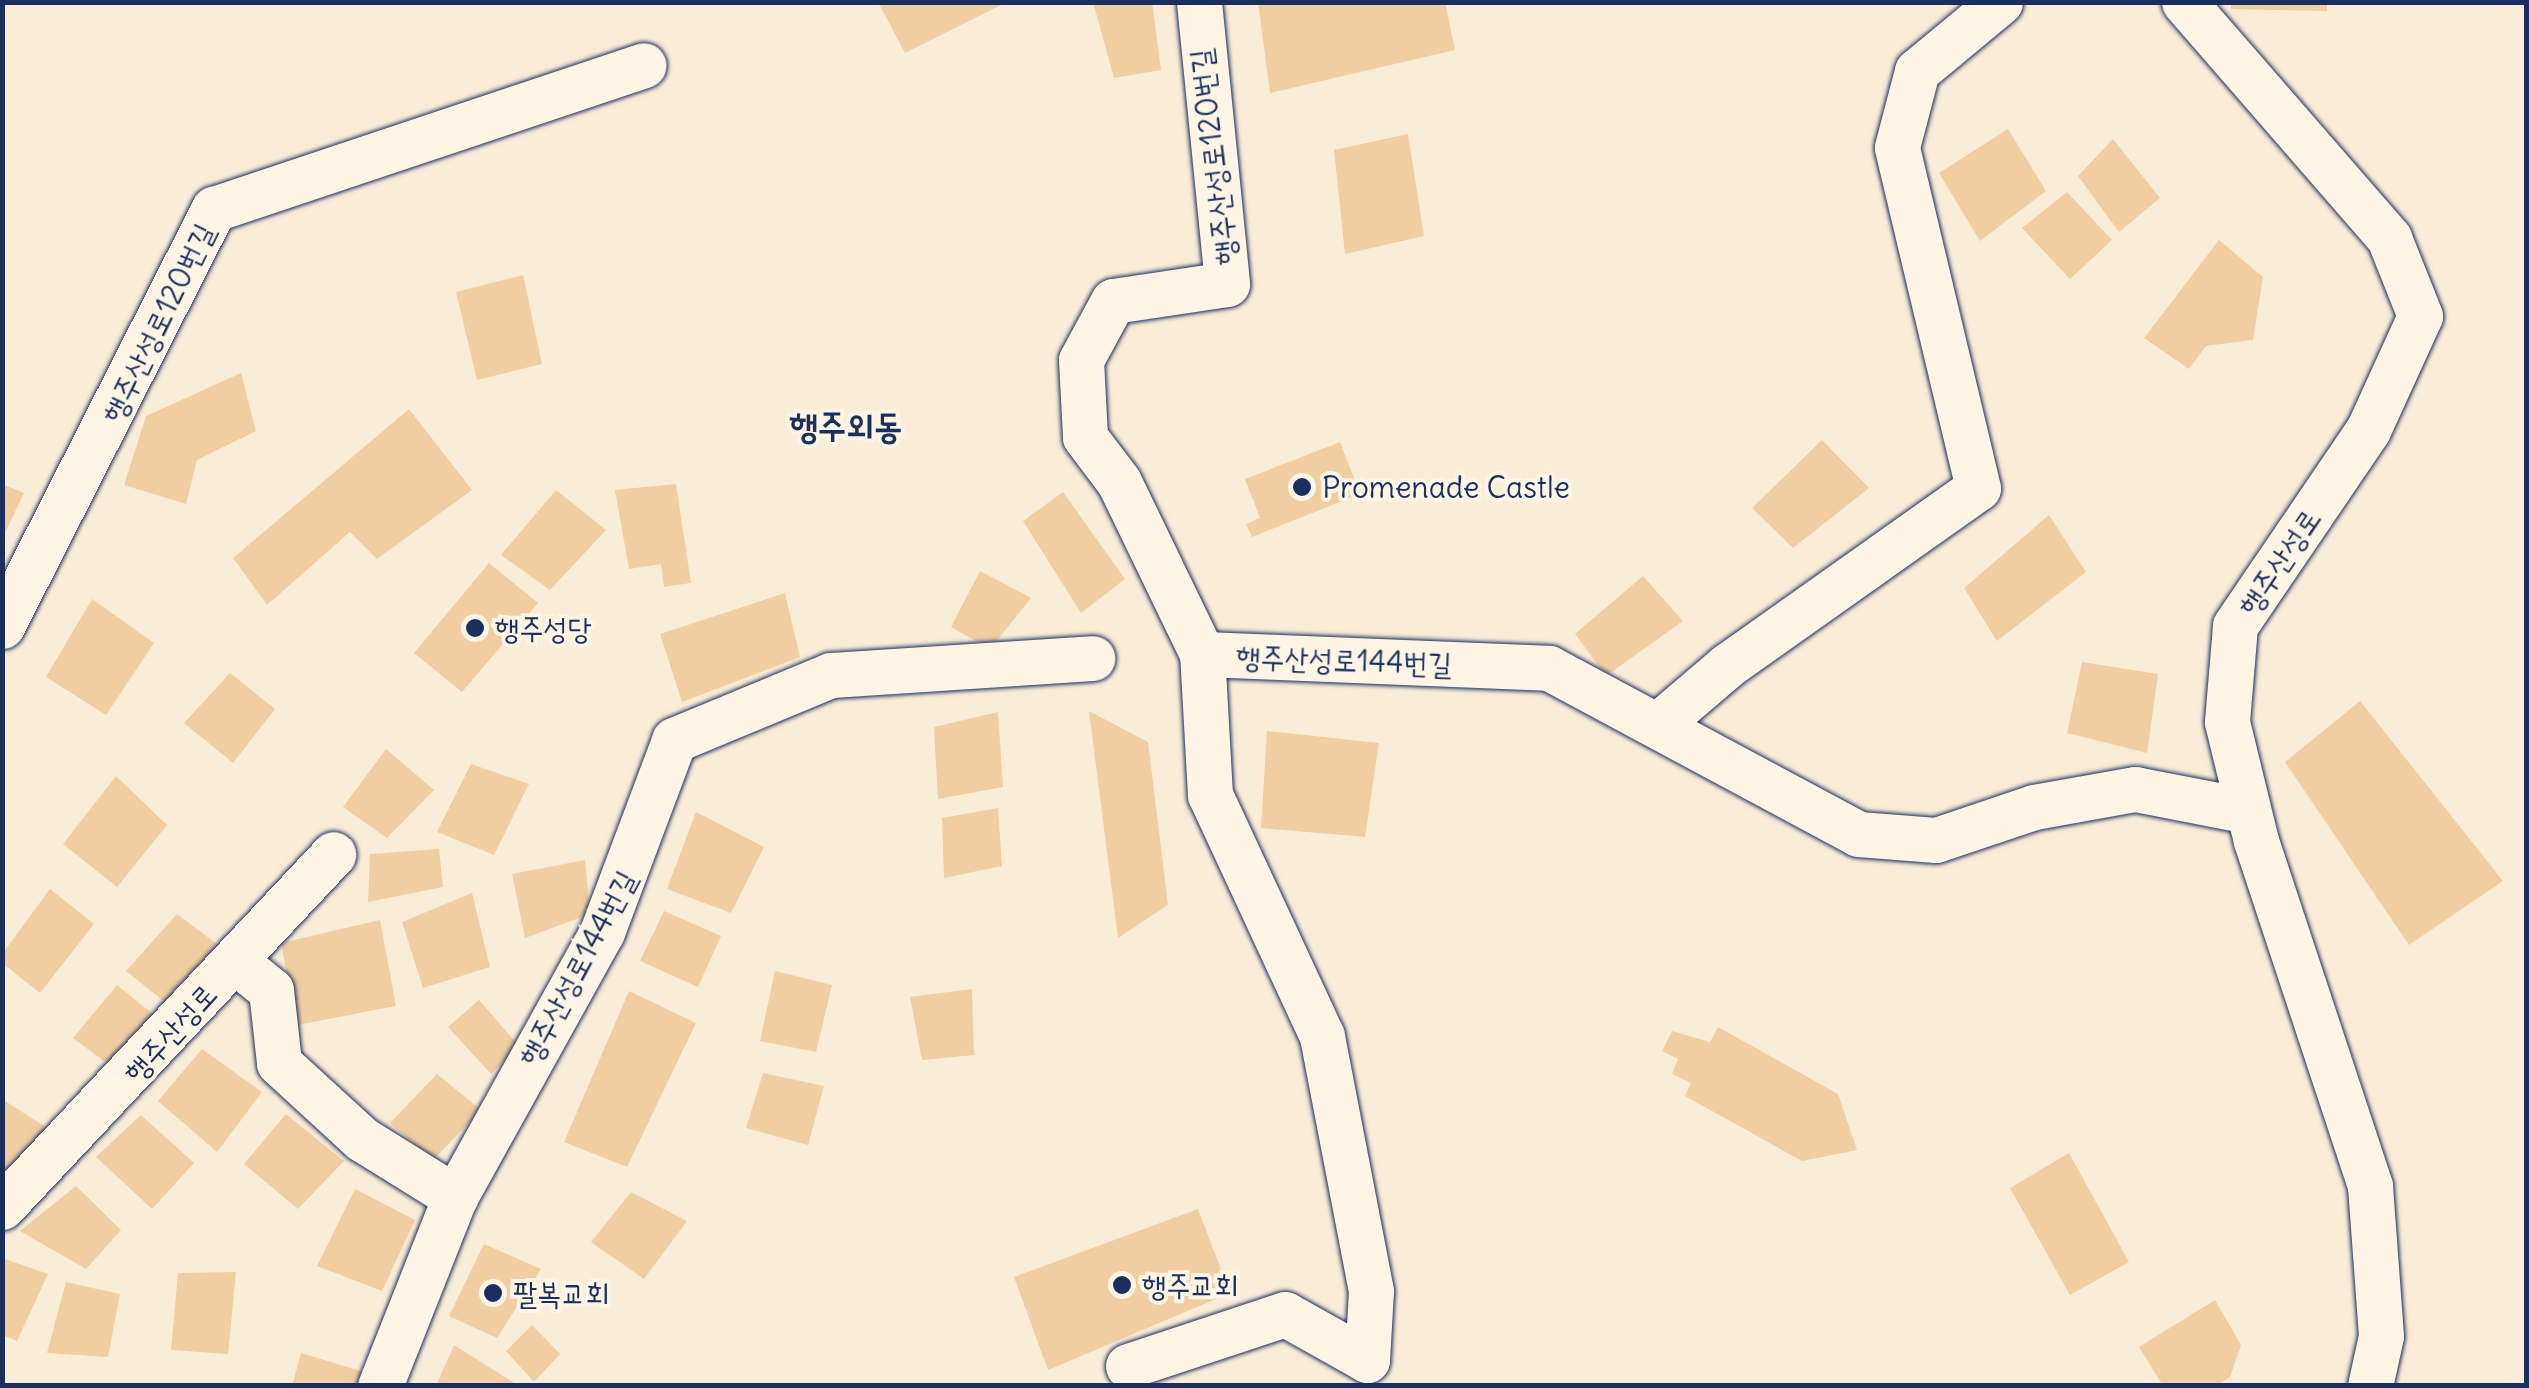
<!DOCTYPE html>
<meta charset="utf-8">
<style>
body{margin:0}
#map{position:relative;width:2529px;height:1388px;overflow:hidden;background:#faedd8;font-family:Delius,"Poor Story",sans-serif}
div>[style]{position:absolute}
.building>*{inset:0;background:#f1cda2}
.roads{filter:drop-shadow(0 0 2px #1b2f5e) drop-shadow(0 0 2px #1b2f5e)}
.street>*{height:45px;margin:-22.5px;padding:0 22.5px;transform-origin:22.5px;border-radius:22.5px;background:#fcf5e5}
.dots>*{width:28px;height:28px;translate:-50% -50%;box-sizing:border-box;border:5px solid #fcf5e5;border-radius:50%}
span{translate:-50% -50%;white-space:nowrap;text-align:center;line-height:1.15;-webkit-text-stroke:8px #fcf5e5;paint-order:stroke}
.street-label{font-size:30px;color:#1b2f5e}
.poi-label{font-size:30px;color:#1b2f5e}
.left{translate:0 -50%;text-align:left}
.quarter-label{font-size:35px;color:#1b2f5e;font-weight:700}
.frame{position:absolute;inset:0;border:5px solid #1b2f5e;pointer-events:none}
</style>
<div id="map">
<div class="building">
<i style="clip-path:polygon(878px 2px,1007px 2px,905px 53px)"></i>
<i style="clip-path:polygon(1093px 2px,1152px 2px,1161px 70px,1114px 78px)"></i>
<i style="clip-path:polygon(1258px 2px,1445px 2px,1455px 50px,1270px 93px)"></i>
<i style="clip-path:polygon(2231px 2px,2327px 2px,2327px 11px,2231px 9px)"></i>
<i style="clip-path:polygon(2008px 129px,2046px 191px,1980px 241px,1939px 173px)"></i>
<i style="clip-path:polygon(1408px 134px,1424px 236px,1345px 254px,1334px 150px)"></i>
<i style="clip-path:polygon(2113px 139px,2160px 198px,2119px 232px,2078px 176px)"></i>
<i style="clip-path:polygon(2067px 192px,2112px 240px,2070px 279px,2022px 228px)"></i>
<i style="clip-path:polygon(2219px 240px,2263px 277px,2253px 340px,2206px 346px,2189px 369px,2144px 338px)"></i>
<i style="clip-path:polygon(523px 275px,542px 364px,477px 380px,456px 292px)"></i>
<i style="clip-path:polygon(241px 373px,256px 431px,197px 460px,186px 504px,124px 485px,146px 416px)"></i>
<i style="clip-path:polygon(409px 409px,472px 490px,377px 559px,350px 532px,267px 605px,233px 558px)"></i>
<i style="clip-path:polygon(1822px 440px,1869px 488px,1793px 548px,1752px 508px)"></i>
<i style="clip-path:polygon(1340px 442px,1360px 494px,1252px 537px,1246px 524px,1260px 518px,1245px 479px)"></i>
<i style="clip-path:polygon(2px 484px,24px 493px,2px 539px)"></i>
<i style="clip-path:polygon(676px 484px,691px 583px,664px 587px,661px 564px,629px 569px,615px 490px)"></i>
<i style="clip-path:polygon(556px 490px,606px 530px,550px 590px,501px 555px)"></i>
<i style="clip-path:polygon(1063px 492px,1125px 579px,1081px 613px,1023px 521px)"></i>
<i style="clip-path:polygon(2049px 515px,2086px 572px,1997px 641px,1964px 588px)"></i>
<i style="clip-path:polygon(489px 563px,538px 603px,462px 692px,414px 653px)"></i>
<i style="clip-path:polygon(980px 571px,1031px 598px,990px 649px,951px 627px)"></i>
<i style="clip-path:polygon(1643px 576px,1683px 621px,1606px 676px,1575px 634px)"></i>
<i style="clip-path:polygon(785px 593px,800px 657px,682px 702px,660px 634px)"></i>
<i style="clip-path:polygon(92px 599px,154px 643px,106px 715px,46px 677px)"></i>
<i style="clip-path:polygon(2082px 662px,2158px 674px,2147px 753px,2067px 733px)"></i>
<i style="clip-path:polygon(230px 673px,275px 709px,233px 763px,184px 723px)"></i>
<i style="clip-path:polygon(2360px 701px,2503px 881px,2409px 945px,2285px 762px)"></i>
<i style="clip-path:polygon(1089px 711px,1148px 742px,1168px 905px,1118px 938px)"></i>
<i style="clip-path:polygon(998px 712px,1003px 787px,938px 799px,934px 727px)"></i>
<i style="clip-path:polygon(1267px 731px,1379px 743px,1365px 837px,1261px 828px)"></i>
<i style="clip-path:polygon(386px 749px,434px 790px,387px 838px,343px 807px)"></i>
<i style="clip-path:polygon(471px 764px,529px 784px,494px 855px,437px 832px)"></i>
<i style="clip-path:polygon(116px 776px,167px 825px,117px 887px,63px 844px)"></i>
<i style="clip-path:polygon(998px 808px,1002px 866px,944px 878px,942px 818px)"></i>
<i style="clip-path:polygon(696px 812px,764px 847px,731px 913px,667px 889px)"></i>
<i style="clip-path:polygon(439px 849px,443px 887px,368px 902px,370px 854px)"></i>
<i style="clip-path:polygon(585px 860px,590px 914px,525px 938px,512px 874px)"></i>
<i style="clip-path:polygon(50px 889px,94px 924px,40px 993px,2px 963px,2px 954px)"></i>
<i style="clip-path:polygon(472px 893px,490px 967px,423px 988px,402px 922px)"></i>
<i style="clip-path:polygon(664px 911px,721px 936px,698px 987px,640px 961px)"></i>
<i style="clip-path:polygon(177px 914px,221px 947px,171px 1007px,126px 971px)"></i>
<i style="clip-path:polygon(380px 920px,396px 1006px,297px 1025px,281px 943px)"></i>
<i style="clip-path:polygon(775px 971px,832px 985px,816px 1052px,760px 1041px)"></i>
<i style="clip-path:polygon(117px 985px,155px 1016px,113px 1068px,73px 1038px)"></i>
<i style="clip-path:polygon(972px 989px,974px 1055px,922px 1060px,910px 997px)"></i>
<i style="clip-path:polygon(629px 991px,696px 1023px,627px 1167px,564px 1142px)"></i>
<i style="clip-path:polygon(479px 1000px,519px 1046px,491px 1074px,448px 1027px)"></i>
<i style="clip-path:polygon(1718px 1027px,1838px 1094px,1857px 1150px,1802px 1161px,1685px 1096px,1691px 1083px,1672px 1074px,1678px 1059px,1662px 1051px,1672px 1031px,1710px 1042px)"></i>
<i style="clip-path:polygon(202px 1049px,262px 1092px,217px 1152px,158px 1101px)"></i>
<i style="clip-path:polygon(763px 1073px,824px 1086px,808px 1145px,746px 1128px)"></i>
<i style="clip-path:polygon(437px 1074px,481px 1110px,433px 1160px,390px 1123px)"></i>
<i style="clip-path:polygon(5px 1101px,52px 1131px,2px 1182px,2px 1104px)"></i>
<i style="clip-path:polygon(286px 1114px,344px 1161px,298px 1209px,244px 1164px)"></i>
<i style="clip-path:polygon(141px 1115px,194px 1163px,152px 1209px,96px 1157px)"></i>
<i style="clip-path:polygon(2069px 1153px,2129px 1262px,2070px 1295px,2010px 1188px)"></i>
<i style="clip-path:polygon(76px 1186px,121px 1230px,86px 1269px,20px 1231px)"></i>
<i style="clip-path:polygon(355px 1189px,415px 1220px,382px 1291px,317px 1266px)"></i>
<i style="clip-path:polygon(631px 1192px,687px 1221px,644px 1279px,591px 1242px)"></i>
<i style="clip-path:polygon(1198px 1209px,1230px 1293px,1048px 1370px,1014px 1277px)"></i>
<i style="clip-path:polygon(484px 1244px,541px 1269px,497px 1338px,449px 1316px)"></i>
<i style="clip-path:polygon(2px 1258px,48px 1274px,17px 1341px,2px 1335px)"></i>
<i style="clip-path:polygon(236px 1272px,228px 1354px,171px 1350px,178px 1273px)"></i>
<i style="clip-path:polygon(66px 1282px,120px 1294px,108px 1357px,47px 1353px)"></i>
<i style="clip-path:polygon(2215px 1300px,2241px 1345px,2230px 1377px,2216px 1386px,2163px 1386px,2139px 1347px)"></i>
<i style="clip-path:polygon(532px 1325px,560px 1354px,534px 1382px,506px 1351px)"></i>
<i style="clip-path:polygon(454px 1345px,519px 1386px,436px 1386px)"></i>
<i style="clip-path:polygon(301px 1353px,364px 1372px,359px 1386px,292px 1386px)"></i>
</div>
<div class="roads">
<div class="street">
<i style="left:1199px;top:2px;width:283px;rotate:84.3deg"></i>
<i style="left:1227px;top:284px;width:115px;rotate:171.5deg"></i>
<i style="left:1113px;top:301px;width:67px;rotate:118.5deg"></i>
<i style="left:1081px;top:360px;width:77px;rotate:87deg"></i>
<i style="left:1085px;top:437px;width:56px;rotate:52.9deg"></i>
<i style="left:1119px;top:482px;width:191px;rotate:64.2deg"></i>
<i style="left:2184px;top:2px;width:313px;rotate:49deg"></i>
<i style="left:2389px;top:238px;width:84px;rotate:68.3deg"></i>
<i style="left:2420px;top:316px;width:125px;rotate:114.5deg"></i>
<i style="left:2368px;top:430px;width:237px;rotate:124.2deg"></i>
<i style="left:2235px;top:626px;width:96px;rotate:94.8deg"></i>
<i style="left:2227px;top:722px;width:122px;rotate:76.3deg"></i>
<i style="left:2256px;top:841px;width:363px;rotate:71.7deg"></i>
<i style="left:2370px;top:1186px;width:150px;rotate:85.8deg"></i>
<i style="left:2381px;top:1336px;width:51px;rotate:102.4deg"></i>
<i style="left:2px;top:626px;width:468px;rotate:-63.1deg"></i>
<i style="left:214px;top:209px;width:453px;rotate:-18.5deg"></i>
<i style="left:1660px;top:723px;width:89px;rotate:-40.5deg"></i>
<i style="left:1728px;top:665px;width:306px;rotate:-35.3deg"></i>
<i style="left:1978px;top:488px;width:350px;rotate:-103.4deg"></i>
<i style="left:1897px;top:147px;width:79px;rotate:-75.3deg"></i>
<i style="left:1917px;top:71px;width:108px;rotate:-39.7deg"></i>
<i style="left:235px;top:961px;width:46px;rotate:38.9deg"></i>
<i style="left:271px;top:990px;width:73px;rotate:83.7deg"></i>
<i style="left:279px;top:1063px;width:113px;rotate:42.5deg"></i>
<i style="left:362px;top:1139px;width:110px;rotate:31.9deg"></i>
<i style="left:2px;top:1207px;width:484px;rotate:-46.8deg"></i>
<i style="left:1128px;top:1366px;width:165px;rotate:-18.3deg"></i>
<i style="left:1285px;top:1314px;width:94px;rotate:29.3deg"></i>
<i style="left:1367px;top:1360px;width:69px;rotate:-86.7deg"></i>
<i style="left:1371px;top:1291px;width:260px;rotate:-100.9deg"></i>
<i style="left:1322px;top:1036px;width:266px;rotate:-114.9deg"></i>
<i style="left:1210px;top:795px;width:141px;rotate:-93.2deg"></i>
<i style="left:1202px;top:654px;width:347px;rotate:2.3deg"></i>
<i style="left:1549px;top:668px;width:351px;rotate:28.2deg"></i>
<i style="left:1858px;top:834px;width:78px;rotate:4.4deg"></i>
<i style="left:1936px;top:840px;width:103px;rotate:-18.6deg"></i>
<i style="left:2034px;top:807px;width:103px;rotate:-10.1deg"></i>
<i style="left:2135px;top:789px;width:115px;rotate:11deg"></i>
<i style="left:380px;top:1386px;width:203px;rotate:-68.4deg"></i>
<i style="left:455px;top:1197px;width:303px;rotate:-61deg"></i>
<i style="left:602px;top:932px;width:205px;rotate:-69.4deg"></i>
<i style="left:674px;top:740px;width:170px;rotate:-22.5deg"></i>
<i style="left:831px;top:675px;width:262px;rotate:-3.7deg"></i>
</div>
</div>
<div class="dots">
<i style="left:1302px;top:487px;background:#1b2f5e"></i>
<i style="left:475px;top:628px;background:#1b2f5e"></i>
<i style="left:1122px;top:1285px;background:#1b2f5e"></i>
<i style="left:493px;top:1293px;background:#1b2f5e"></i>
</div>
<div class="street-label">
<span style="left:1213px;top:157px;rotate:-97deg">행주산성로120번길</span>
<span style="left:158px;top:323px;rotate:-64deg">행주산성로120번길</span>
<span style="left:2279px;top:562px;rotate:-56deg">행주산성로</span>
<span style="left:1344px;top:660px;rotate:2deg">행주산성로144번길</span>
<span style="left:577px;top:968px;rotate:-62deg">행주산성로144번길</span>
<span style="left:170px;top:1033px;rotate:-48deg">행주산성로</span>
</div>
<div class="poi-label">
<span class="left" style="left:1322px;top:487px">Promenade Castle</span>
<span class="left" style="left:495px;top:628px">행주성당</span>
<span class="left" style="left:1142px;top:1285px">행주교회</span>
<span class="left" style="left:513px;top:1293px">팔복교회</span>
</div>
<div class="quarter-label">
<span style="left:846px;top:425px">행주외동</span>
</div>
<div class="frame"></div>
</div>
